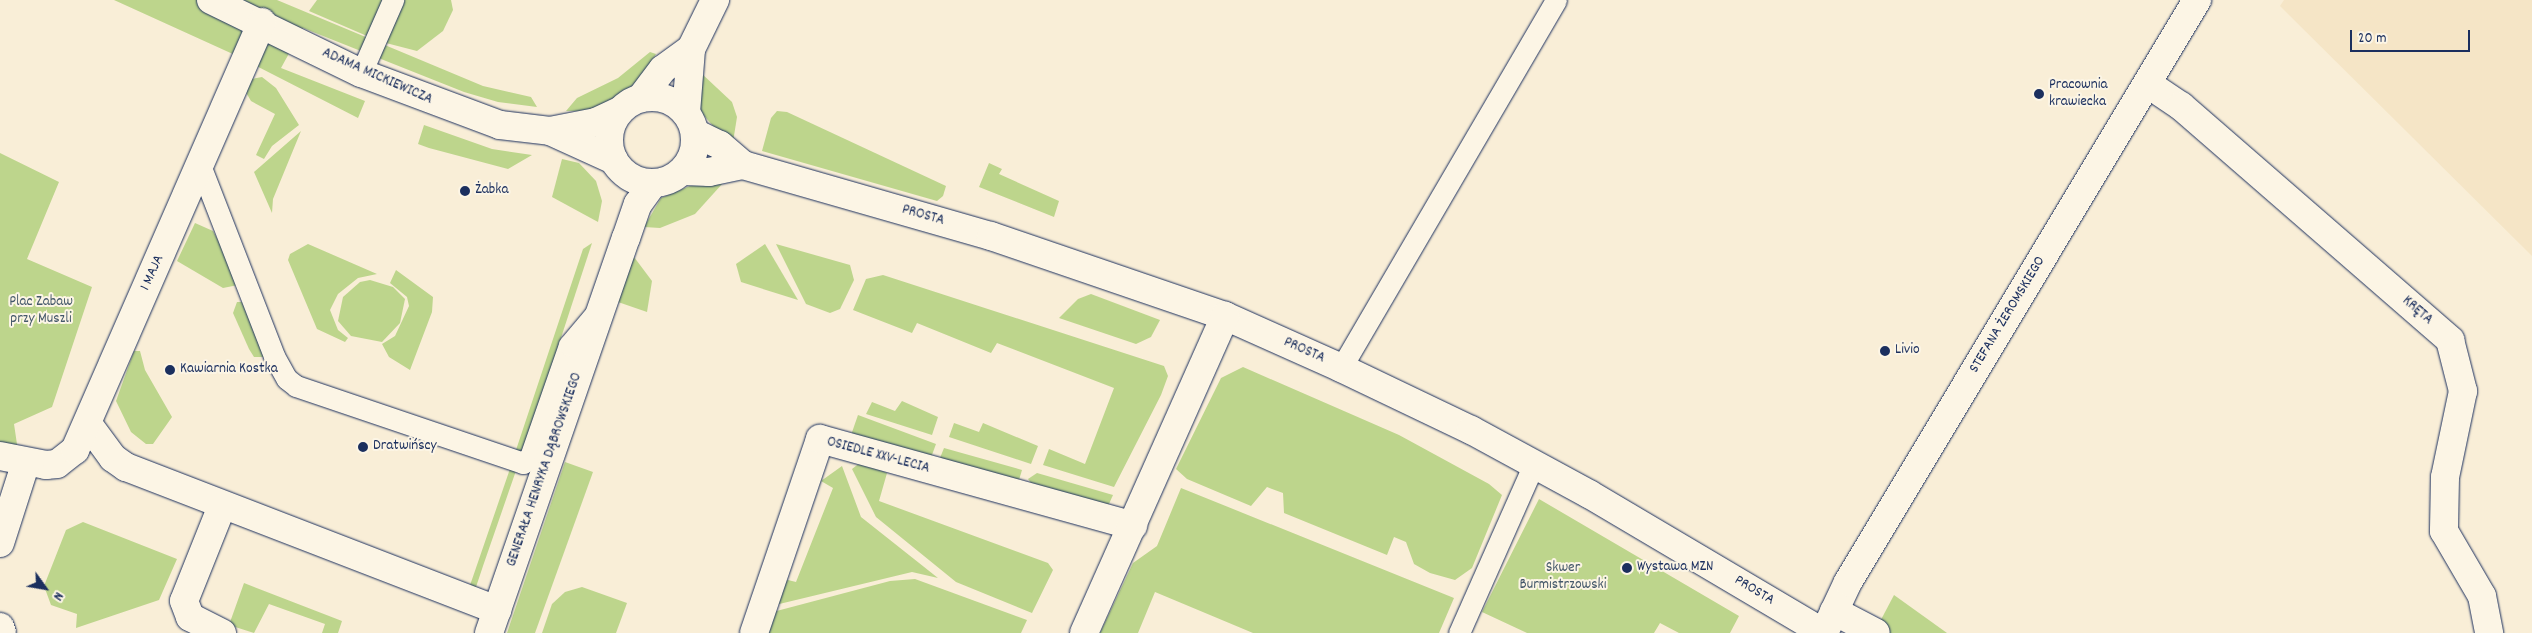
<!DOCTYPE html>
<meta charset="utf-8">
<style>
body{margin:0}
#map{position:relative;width:2532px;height:633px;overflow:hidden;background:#f9eed7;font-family:Dekko,sans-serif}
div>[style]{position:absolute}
.built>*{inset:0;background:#f5e5c6}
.green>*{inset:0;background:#bdd58c}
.roads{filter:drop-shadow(0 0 1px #1b2f5e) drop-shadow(0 0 1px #1b2f5e)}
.lane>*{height:21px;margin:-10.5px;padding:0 10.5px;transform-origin:10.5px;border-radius:10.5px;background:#fcf5e5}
.street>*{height:28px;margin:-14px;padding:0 14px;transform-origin:14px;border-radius:14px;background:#fcf5e5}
.street>.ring{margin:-14px;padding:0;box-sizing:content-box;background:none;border:28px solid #fcf5e5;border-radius:50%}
.secondary>*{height:28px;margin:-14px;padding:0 14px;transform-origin:14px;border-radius:14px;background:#fcf5e5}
.dots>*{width:14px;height:14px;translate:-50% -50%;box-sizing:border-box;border:2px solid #fcf5e5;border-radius:50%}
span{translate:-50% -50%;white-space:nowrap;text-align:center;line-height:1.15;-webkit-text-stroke:4px #fcf5e5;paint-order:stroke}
.street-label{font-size:15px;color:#1b2f5e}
.poi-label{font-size:15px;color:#1b2f5e}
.left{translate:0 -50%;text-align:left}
.park-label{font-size:15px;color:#44586a}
.north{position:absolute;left:20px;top:563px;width:50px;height:50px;-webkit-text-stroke:4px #fcf5e5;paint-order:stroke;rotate:122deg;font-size:14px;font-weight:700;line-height:20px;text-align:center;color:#1b2f5e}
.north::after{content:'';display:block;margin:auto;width:18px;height:22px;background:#1b2f5e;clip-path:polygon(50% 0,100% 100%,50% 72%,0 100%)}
.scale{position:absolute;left:2350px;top:30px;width:120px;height:22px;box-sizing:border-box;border:2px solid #1b2f5e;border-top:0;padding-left:6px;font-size:15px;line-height:18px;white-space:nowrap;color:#1b2f5e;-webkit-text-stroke:4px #fcf5e5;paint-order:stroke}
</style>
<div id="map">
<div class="built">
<i style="clip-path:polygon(2284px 0,2532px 0,2532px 256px,2280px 6px)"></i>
</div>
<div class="green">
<i style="clip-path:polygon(114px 0,277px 0,483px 86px,531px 97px,537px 107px,498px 102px,464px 92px,303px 28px,281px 68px,365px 101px,358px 118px,235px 55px)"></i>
<i style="clip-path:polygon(317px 0,383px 0,367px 36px,309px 11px)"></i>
<i style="clip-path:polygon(404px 0,451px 0,453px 10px,443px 31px,417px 51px,386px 43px)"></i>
<i style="clip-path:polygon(650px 52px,656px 54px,646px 71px,617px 102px,589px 111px,566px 111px,577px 98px,618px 78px)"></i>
<i style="clip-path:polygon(701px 73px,732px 102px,737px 117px,733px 142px,721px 135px,699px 110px)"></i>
<i style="clip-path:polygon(262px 77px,276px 88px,299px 125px,272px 146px,264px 159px,256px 155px,275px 114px,251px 101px,244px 89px,247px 80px)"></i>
<i style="clip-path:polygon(777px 111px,787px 112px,946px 186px,943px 196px,937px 201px,762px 151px,771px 118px)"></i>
<i style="clip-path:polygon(424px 125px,492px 149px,532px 155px,508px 169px,429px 148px,418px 144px)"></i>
<i style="clip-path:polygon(301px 131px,273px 199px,272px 213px,254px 172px)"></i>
<i style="clip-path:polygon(0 153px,59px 182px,27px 259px,92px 287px,52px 407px,14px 424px,18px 451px,0 446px)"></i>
<i style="clip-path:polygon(562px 159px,579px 163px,596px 181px,602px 201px,598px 222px,552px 197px)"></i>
<i style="clip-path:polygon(989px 163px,1002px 169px,999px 174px,1059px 201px,1054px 217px,979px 187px)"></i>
<i style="clip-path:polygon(697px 183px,723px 183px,695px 214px,660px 228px,644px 227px,661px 198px)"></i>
<i style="clip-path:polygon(195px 223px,213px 231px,243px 284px,223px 288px,177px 261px)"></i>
<i style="clip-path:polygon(592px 243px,524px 451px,514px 456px,583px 249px)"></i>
<i style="clip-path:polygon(308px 244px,377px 274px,358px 278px,338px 294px,330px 310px,338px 330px,348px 338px,345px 342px,317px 329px,288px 260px,290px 254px)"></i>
<i style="clip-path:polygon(765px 244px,768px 249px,798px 300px,741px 282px,736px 264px)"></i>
<i style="clip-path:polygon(776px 244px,850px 265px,854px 280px,840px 309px,830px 313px,806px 304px)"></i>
<i style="clip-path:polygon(634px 257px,652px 281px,647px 312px,618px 302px)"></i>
<i style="clip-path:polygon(396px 270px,433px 297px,432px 312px,410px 370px,389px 357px,382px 344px,395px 336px,409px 306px,407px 297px,390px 283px)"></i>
<i style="clip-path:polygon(883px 275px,1164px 366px,1168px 376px,1161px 395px,1114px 487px,1043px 465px,1049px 449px,1085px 464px,1114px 388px,997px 343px,991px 353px,917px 323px,912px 333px,853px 310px,866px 279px)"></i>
<i style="clip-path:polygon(370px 280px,393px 287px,405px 299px,400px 323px,382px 342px,351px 336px,338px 321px,343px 297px,360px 282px)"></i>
<i style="clip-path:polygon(1091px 294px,1160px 320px,1151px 337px,1136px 344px,1059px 318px,1078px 299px)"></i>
<i style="clip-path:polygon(237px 302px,242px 302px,264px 357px,254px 357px,249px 349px,233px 313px)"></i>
<i style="clip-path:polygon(134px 351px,140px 351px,145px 370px,172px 417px,153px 444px,146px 444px,131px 432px,116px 401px)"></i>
<i style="clip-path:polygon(1243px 367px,1399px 435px,1489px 484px,1502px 495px,1472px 568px,1455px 580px,1430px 573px,1414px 564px,1406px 542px,1394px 537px,1387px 555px,1284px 513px,1283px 493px,1267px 487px,1251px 506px,1187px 479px,1176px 469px,1221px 378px)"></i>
<i style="clip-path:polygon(902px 401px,938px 417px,932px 435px,866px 414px,872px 402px,895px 411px)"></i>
<i style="clip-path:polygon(858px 415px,936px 444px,929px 463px,850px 438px)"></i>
<i style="clip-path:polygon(954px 423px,979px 432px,983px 423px,1038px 446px,1031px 464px,949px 437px)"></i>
<i style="clip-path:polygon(944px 448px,1022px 470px,1016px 490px,938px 463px)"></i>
<i style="clip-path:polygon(565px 462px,593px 472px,535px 633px,507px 633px)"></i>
<i style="clip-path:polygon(861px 462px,887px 473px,879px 501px,1048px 563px,1053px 570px,1032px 613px,956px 582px,876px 517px,852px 469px)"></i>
<i style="clip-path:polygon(512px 463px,518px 465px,483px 566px,472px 599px,466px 597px)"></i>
<i style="clip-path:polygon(842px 466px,861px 517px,938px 578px,912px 572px,771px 606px,784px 579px,796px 582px,833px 488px,821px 481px)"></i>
<i style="clip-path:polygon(1037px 473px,1113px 495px,1104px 515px,1031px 483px,1028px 479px)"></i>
<i style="clip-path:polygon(1181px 488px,1454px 598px,1439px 633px,1253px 633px,1155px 592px,1138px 633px,1100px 633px,1133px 563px,1157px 546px)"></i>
<i style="clip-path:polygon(1539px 499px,1739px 616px,1730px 633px,1679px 633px,1660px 623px,1654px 633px,1527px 633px,1482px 612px)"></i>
<i style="clip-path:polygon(83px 522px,177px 559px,159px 600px,76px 628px,77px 614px,51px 605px,44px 586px,66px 530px)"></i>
<i style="clip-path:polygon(915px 579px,1027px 620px,1021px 633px,766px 633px,769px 613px,890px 581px)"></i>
<i style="clip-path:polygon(244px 583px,342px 621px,338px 633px,322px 633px,325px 624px,269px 604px,254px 633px,229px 625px)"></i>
<i style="clip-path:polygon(582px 587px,627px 603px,616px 633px,542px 633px,552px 604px,565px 592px)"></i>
<i style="clip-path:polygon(1894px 595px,1947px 633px,1874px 633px)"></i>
</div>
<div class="roads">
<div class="lane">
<i style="left:361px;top:73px;width:80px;rotate:-66.3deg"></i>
<i style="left:200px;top:165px;width:205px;rotate:68.8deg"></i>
<i style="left:274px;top:356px;width:26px;rotate:61deg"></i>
<i style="left:287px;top:379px;width:11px;rotate:38deg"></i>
<i style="left:296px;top:386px;width:240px;rotate:18.7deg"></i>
<i style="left:523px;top:463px;width:9px;rotate:-41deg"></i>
<i style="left:530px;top:457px;width:119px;rotate:-70.8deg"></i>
<i style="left:569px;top:345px;width:50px;rotate:-49.9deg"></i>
<i style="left:1341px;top:368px;width:426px;rotate:-59.7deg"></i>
<i style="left:1459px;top:633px;width:185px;rotate:-66.1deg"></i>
</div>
<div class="street">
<i style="left:211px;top:0;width:167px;rotate:26deg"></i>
<i style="left:361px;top:73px;width:148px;rotate:20.5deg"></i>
<i style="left:500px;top:125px;width:50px;rotate:6.8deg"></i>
<i style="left:550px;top:131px;width:47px;rotate:-11.1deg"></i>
<i style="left:596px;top:122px;width:26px;rotate:-25deg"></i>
<i style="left:2148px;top:84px;width:40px;rotate:34deg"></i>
<i style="left:2181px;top:106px;width:357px;rotate:41deg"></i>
<i style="left:2450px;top:340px;width:53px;rotate:75.7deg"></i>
<i style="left:2463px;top:391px;width:88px;rotate:101.8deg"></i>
<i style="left:2445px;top:477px;width:54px;rotate:91.1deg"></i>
<i style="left:2444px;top:531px;width:75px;rotate:59.7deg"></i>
<i style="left:2482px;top:596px;width:38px;rotate:79deg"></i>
<i class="ring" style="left:609px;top:97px;width:58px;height:58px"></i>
<i style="left:641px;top:98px;width:36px;rotate:-53deg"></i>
<i style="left:663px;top:69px;width:34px;rotate:-36deg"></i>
<i style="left:686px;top:113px;width:64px;rotate:-85.5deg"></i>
<i style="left:691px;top:49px;width:55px;rotate:-63.9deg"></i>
<i style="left:550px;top:131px;width:70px;rotate:24.4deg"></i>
<i style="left:695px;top:133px;width:28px;rotate:26deg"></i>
<i style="left:720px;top:145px;width:30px;rotate:41deg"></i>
<i style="left:743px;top:165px;width:258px;rotate:16deg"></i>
<i style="left:991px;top:236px;width:247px;rotate:18.9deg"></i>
<i style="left:1225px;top:316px;width:127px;rotate:24.1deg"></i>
<i style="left:1341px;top:368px;width:144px;rotate:25.5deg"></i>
<i style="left:1471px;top:430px;width:134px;rotate:28.5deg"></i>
<i style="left:1589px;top:494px;width:273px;rotate:30.6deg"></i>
<i style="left:683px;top:171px;width:26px;rotate:2deg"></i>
<i style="left:709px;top:172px;width:35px;rotate:-12deg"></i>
<i style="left:88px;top:424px;width:42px;rotate:53.7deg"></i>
<i style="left:113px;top:458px;width:16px;rotate:35deg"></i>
<i style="left:126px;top:467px;width:398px;rotate:21.1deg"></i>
<i style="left:0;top:456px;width:47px;rotate:11.1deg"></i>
<i style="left:46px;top:465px;width:11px;rotate:-5deg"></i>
<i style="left:57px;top:464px;width:23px;rotate:-38deg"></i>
<i style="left:75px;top:450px;width:467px;rotate:-66.4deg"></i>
<i style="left:222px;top:506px;width:102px;rotate:111.8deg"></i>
<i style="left:184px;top:601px;width:17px;rotate:69deg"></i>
<i style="left:190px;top:617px;width:36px;rotate:27deg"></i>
<i style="left:0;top:543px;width:85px;rotate:-72.2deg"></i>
<i style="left:1834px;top:611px;width:47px;rotate:27.6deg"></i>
<i style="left:0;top:627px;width:6px;rotate:72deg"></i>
<i style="left:489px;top:633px;width:418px;rotate:-70.9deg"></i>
<i style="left:626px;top:238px;width:36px;rotate:-71deg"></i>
<i style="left:638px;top:204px;width:26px;rotate:-54deg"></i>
<i style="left:754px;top:633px;width:205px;rotate:-71.2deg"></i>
<i style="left:820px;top:439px;width:325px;rotate:15.5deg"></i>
<i style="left:1084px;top:633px;width:347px;rotate:-66deg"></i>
</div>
<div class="secondary">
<i style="left:1824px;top:633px;width:56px;rotate:-64.8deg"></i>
<i style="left:1848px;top:582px;width:679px;rotate:-59.05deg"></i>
</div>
</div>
<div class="dots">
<i style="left:2039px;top:94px;background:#1b2f5e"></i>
<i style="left:465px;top:191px;background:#1b2f5e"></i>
<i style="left:1885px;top:351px;background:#1b2f5e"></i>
<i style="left:170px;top:370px;background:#1b2f5e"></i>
<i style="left:363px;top:447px;background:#1b2f5e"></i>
<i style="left:1627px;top:568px;background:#1b2f5e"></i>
</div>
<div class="street-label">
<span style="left:377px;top:77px;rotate:24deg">ADAMA MICKIEWICZA</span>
<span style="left:923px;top:216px;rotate:16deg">PROSTA</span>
<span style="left:153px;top:273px;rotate:-66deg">1 MAJA</span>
<span style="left:2417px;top:311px;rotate:41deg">KRĘTA</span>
<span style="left:2008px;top:315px;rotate:-59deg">STEFANA ŻEROMSKIEGO</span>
<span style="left:1304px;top:351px;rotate:24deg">PROSTA</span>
<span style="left:878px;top:456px;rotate:15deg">OSIEDLE XXV-LECIA</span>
<span style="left:545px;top:470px;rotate:-71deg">GENERAŁA HENRYKA DĄBROWSKIEGO</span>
<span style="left:1754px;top:591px;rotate:31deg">PROSTA</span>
</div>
<div class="poi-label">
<span class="left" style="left:2049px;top:94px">Pracownia<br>krawiecka</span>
<span class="left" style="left:475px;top:191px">Żabka</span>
<span class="left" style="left:1895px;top:351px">Livio</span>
<span class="left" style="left:180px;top:370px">Kawiarnia Kostka</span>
<span class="left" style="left:373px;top:447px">Dratwińscy</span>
<span class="left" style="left:1637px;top:568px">Wystawa MZN</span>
</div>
<div class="park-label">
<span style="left:41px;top:311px">Plac Zabaw<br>przy Muszli</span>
<span style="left:1563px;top:577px">Skwer<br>Burmistrzowski</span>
</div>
<div class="north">N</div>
<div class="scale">20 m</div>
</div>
